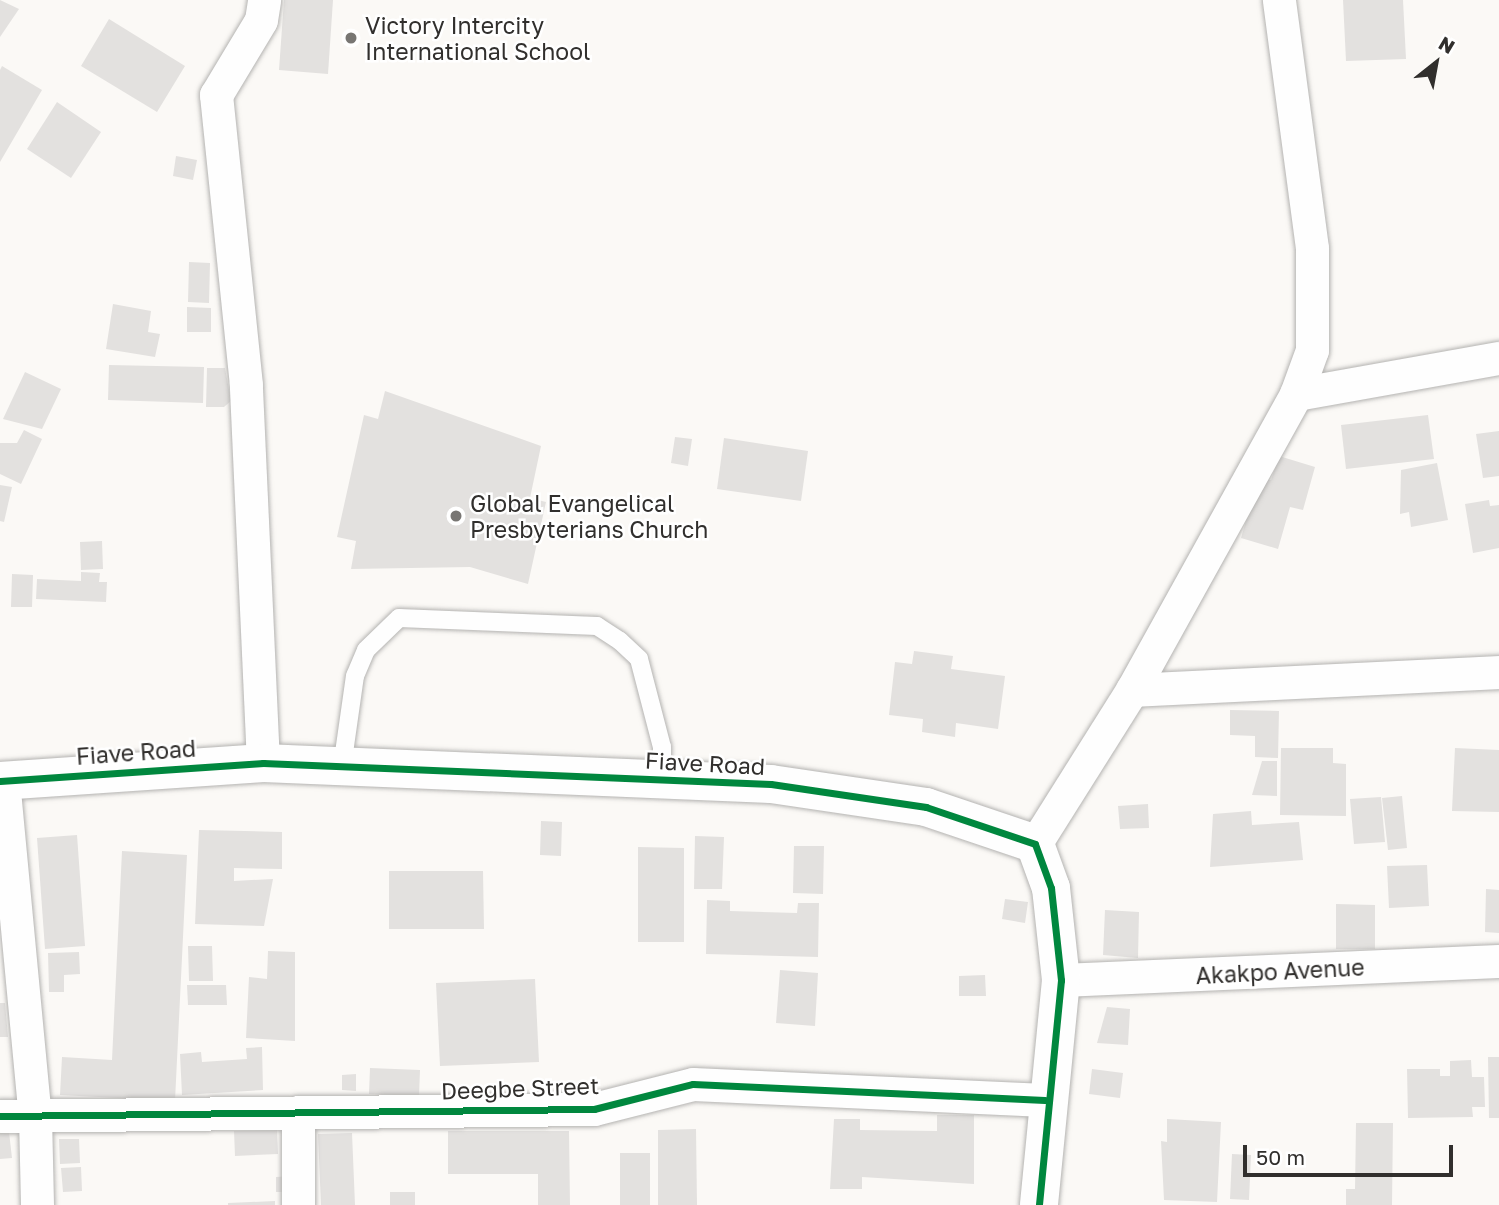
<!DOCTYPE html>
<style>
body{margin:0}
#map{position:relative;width:1499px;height:1205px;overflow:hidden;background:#fbf9f6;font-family:"Golos Text",sans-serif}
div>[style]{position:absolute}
.building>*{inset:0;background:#e3e1df}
.roads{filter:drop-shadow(0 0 2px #b4b3b1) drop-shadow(0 0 2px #b4b3b1)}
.service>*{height:18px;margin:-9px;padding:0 9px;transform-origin:9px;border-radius:9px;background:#fefefe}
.minor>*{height:33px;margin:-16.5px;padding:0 16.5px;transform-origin:16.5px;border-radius:16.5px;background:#fefefe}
.tertiary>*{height:38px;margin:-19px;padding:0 19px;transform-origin:19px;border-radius:19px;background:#fefefe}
.cycleway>*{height:7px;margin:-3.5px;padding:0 3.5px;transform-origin:3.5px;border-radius:3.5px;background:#00873e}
.dots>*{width:19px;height:19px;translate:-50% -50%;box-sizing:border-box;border:4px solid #fff;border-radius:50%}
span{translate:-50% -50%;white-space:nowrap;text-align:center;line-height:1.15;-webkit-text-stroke:5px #fff;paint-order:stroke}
.poi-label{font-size:23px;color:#312f2d}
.left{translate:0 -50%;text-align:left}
.street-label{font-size:23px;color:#312f2d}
.north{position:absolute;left:1401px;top:28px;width:70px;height:70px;-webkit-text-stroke:5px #fff;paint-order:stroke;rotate:31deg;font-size:19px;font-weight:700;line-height:28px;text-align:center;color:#312f2d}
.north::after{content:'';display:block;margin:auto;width:24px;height:32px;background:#312f2d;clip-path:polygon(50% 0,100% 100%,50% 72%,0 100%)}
.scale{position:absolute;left:1243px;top:1145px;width:210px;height:32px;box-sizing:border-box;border:4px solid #312f2d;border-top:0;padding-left:9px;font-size:21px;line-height:24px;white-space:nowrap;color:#312f2d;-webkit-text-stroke:5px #fff;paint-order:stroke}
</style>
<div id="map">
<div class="building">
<i style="clip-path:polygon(0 0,19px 9px,0 37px)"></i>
<i style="clip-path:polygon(284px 0,333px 0,328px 74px,279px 70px)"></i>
<i style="clip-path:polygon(1343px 0,1403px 0,1406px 59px,1346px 61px)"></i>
<i style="clip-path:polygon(109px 19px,185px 66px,157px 112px,81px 66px)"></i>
<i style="clip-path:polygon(2px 66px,42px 90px,0 162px,0 70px)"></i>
<i style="clip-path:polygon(57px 102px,101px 132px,71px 178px,27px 149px)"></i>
<i style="clip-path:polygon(176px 156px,197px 160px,193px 180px,173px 176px)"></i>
<i style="clip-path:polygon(189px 262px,210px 263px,209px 303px,188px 302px)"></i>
<i style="clip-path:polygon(113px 304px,151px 311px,148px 332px,160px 334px,155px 357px,106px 349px)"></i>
<i style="clip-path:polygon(187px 307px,211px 308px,211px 332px,187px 332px)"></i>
<i style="clip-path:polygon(109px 365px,204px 367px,203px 403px,108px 400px)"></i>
<i style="clip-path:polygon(207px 368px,225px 368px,231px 401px,224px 407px,206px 407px)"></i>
<i style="clip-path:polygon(25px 372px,61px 389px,42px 429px,3px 419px)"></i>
<i style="clip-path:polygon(385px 391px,541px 446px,530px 498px,546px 502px,528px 584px,470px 567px,351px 569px,356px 541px,337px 537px,364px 415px,378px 419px)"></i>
<i style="clip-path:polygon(1428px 415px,1434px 459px,1346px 469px,1341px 425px)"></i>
<i style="clip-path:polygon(24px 430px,42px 439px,21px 484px,0 474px,0 443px,17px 443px)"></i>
<i style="clip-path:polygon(1499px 431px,1499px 476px,1483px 478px,1476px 434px)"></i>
<i style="clip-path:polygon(675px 437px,692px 439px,688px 466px,671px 463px)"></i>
<i style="clip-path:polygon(724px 438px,808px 451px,801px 501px,717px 489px)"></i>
<i style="clip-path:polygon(1279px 456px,1315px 467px,1303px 510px,1290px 507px,1278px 549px,1241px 538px,1253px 497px,1263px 478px,1271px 480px)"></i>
<i style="clip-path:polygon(1437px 463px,1448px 520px,1411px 527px,1409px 512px,1400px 514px,1401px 470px)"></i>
<i style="clip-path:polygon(0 485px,12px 487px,4px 522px,0 521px)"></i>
<i style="clip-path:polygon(1489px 500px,1490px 506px,1499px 505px,1499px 548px,1473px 553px,1465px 504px)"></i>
<i style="clip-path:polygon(102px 541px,103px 569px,81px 570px,80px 542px)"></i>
<i style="clip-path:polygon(81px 572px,100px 573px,99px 582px,107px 582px,106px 602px,36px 599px,37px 579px,81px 581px)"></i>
<i style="clip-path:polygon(12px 574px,33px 575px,32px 607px,11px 607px)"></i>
<i style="clip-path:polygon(914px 651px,953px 656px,951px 669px,1005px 676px,998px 729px,956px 723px,955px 737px,922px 732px,923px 719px,889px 715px,895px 662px,912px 664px)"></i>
<i style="clip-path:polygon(1230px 710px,1279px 711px,1278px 758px,1255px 757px,1255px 736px,1230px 735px)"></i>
<i style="clip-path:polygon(1281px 748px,1333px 748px,1333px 763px,1346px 764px,1346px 816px,1280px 815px)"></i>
<i style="clip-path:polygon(1455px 748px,1499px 750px,1499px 812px,1452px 811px)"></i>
<i style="clip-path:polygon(1262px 761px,1277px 761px,1277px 796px,1252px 795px)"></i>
<i style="clip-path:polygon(1402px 796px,1407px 848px,1388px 850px,1382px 798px)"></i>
<i style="clip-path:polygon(1381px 797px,1385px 842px,1354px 844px,1350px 799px)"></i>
<i style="clip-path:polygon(1148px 804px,1149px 828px,1120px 829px,1118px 806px)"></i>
<i style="clip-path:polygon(1251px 811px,1252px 825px,1299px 822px,1303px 860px,1210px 867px,1213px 814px)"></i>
<i style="clip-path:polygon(541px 821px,562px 822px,561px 856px,540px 855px)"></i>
<i style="clip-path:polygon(199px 830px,282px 832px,282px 869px,234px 868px,234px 881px,273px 879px,264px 926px,195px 924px)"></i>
<i style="clip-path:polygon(77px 835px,85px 946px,45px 949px,37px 838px)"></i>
<i style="clip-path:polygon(695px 836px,724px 837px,722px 889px,694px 889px)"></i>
<i style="clip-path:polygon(794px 846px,824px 846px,823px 894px,793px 893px)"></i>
<i style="clip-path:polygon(638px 847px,684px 848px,684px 942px,638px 942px)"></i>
<i style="clip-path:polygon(122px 851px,187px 855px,175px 1101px,60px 1095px,62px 1057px,112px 1060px)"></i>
<i style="clip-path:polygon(1427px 865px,1429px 906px,1389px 908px,1387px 866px)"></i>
<i style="clip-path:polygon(389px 871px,483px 871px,484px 929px,389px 929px)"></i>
<i style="clip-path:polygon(1486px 889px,1499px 890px,1499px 933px,1485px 932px)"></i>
<i style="clip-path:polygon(1005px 899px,1028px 902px,1025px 923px,1002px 919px)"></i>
<i style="clip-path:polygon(707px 900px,730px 901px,730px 911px,797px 913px,798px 903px,819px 903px,818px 957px,706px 954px)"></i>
<i style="clip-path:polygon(1336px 904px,1375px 905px,1375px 949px,1336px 949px)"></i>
<i style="clip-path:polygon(1105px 910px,1139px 912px,1138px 958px,1103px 955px)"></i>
<i style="clip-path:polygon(188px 946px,212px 946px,213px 981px,189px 981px)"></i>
<i style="clip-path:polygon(268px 951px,295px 952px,295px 1041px,246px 1038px,249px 977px,267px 979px)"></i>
<i style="clip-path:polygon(79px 952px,80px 974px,64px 975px,64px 992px,49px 992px,48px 953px)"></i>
<i style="clip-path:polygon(780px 970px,818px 973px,815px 1026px,776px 1023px)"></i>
<i style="clip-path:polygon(985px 975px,986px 996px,959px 996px,959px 976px)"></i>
<i style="clip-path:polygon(535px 979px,539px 1062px,440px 1066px,436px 983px)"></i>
<i style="clip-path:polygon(187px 985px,226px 985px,227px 1005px,188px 1005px)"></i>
<i style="clip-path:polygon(0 1003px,5px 1003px,8px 1037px,0 1037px)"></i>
<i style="clip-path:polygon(1107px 1007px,1130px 1009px,1128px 1045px,1097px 1043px)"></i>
<i style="clip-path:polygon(262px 1047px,263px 1090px,182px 1095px,180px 1054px,201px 1052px,202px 1062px,247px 1059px,246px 1048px)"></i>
<i style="clip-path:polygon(1488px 1057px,1499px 1057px,1499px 1118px,1489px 1118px)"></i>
<i style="clip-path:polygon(1471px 1060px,1472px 1077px,1484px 1077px,1485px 1107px,1472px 1107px,1473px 1117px,1408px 1118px,1407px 1069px,1440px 1069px,1440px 1076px,1450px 1076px,1450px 1061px)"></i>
<i style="clip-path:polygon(370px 1068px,420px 1070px,419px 1096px,369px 1094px)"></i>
<i style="clip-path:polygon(1092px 1069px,1123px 1073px,1120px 1098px,1089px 1094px)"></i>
<i style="clip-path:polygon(356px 1074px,356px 1091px,342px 1090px,342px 1075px)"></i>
<i style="clip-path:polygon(937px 1115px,974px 1115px,974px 1184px,862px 1177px,862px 1189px,830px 1189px,834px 1119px,860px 1119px,860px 1130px,937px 1131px)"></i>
<i style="clip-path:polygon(1167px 1119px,1221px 1122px,1217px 1202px,1164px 1200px,1161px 1141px,1167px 1142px)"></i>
<i style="clip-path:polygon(1356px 1123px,1393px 1123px,1392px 1205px,1346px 1205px,1346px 1189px,1355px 1189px)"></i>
<i style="clip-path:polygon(696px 1129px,697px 1205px,658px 1205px,658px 1130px)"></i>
<i style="clip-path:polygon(277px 1130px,278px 1154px,235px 1156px,234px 1131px)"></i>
<i style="clip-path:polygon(448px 1131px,569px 1131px,570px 1205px,538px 1205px,538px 1174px,448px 1174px)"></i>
<i style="clip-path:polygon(9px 1132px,12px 1158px,0 1159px,0 1133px)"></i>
<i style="clip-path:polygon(352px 1133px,355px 1205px,321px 1205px,318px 1134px)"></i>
<i style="clip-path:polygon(59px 1139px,79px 1139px,80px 1163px,60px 1164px)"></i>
<i style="clip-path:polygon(620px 1153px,650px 1153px,650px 1205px,620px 1205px)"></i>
<i style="clip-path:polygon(1232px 1154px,1251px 1155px,1249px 1200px,1230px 1199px)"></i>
<i style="clip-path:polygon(81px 1167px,82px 1191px,63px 1192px,61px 1168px)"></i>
<i style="clip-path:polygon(293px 1176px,294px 1192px,276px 1192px,276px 1177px)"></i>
<i style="clip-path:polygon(390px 1192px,415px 1192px,415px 1205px,390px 1205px)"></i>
<i style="clip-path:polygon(275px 1201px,275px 1205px,228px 1205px,228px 1203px)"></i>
</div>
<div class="roads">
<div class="service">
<i style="left:342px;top:767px;width:92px;rotate:-81.9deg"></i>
<i style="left:355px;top:676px;width:28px;rotate:-67deg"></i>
<i style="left:366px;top:650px;width:46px;rotate:-44.1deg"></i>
<i style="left:399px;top:618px;width:198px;rotate:2.3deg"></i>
<i style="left:597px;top:626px;width:27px;rotate:33deg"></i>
<i style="left:620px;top:641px;width:26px;rotate:43deg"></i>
<i style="left:639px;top:659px;width:91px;rotate:75.4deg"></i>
<i style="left:662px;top:747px;width:33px;rotate:90deg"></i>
</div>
<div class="minor">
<i style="left:1296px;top:394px;width:206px;rotate:-10.1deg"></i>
<i style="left:1132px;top:690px;width:367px;rotate:-2.8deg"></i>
<i style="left:263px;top:763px;width:378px;rotate:-92.6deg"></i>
<i style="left:246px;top:385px;width:292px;rotate:-95.9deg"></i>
<i style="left:216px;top:95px;width:87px;rotate:-59deg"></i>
<i style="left:261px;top:20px;width:20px;rotate:-81deg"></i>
<i style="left:3px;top:780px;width:338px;rotate:84.6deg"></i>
<i style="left:35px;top:1116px;width:89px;rotate:88.7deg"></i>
<i style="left:1035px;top:844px;width:182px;rotate:-57.8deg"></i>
<i style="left:1132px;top:690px;width:338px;rotate:-61deg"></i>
<i style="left:1296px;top:394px;width:47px;rotate:-70deg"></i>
<i style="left:1312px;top:350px;width:102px;rotate:-90deg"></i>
<i style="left:1312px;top:248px;width:250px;rotate:-97.6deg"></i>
<i style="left:1061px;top:980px;width:438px;rotate:-2.5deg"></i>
<i style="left:298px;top:1112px;width:93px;rotate:90deg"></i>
<i style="left:0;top:1116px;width:594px;rotate:-0.68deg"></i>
<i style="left:594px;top:1109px;width:102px;rotate:-14.2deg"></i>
<i style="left:693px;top:1084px;width:352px;rotate:2.6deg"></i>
</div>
<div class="tertiary">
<i style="left:0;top:781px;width:264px;rotate:-3.9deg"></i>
<i style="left:263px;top:763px;width:508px;rotate:2.37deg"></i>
<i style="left:771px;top:784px;width:157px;rotate:8.4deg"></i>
<i style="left:926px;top:807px;width:115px;rotate:18.7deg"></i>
<i style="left:1035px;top:844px;width:47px;rotate:70deg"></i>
<i style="left:1051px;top:888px;width:93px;rotate:83.8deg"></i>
<i style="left:1061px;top:980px;width:226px;rotate:95.6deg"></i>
</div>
</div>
<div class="cycleway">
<i style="left:0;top:781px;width:264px;rotate:-3.9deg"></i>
<i style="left:263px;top:763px;width:508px;rotate:2.37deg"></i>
<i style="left:771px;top:784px;width:157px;rotate:8.4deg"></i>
<i style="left:926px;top:807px;width:115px;rotate:18.7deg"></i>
<i style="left:1035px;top:844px;width:47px;rotate:70deg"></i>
<i style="left:1051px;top:888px;width:93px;rotate:83.8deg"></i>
<i style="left:1061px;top:980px;width:226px;rotate:95.6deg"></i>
<i style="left:0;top:1116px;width:594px;rotate:-0.68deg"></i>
<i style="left:594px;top:1109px;width:102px;rotate:-14.2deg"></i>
<i style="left:693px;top:1084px;width:352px;rotate:2.6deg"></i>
</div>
<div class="dots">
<i style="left:351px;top:38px;background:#787673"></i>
<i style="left:456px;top:516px;background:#787673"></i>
</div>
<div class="poi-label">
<span class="left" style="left:365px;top:38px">Victory Intercity<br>International School</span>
<span class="left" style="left:470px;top:516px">Global Evangelical<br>Presbyterians Church</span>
</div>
<div class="street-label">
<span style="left:136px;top:752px;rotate:-4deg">Fiave Road</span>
<span style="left:705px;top:763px;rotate:3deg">Fiave Road</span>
<span style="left:1280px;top:971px;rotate:-3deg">Akakpo Avenue</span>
<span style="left:520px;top:1088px;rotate:-2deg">Deegbe Street</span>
</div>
<div class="north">N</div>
<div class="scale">50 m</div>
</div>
